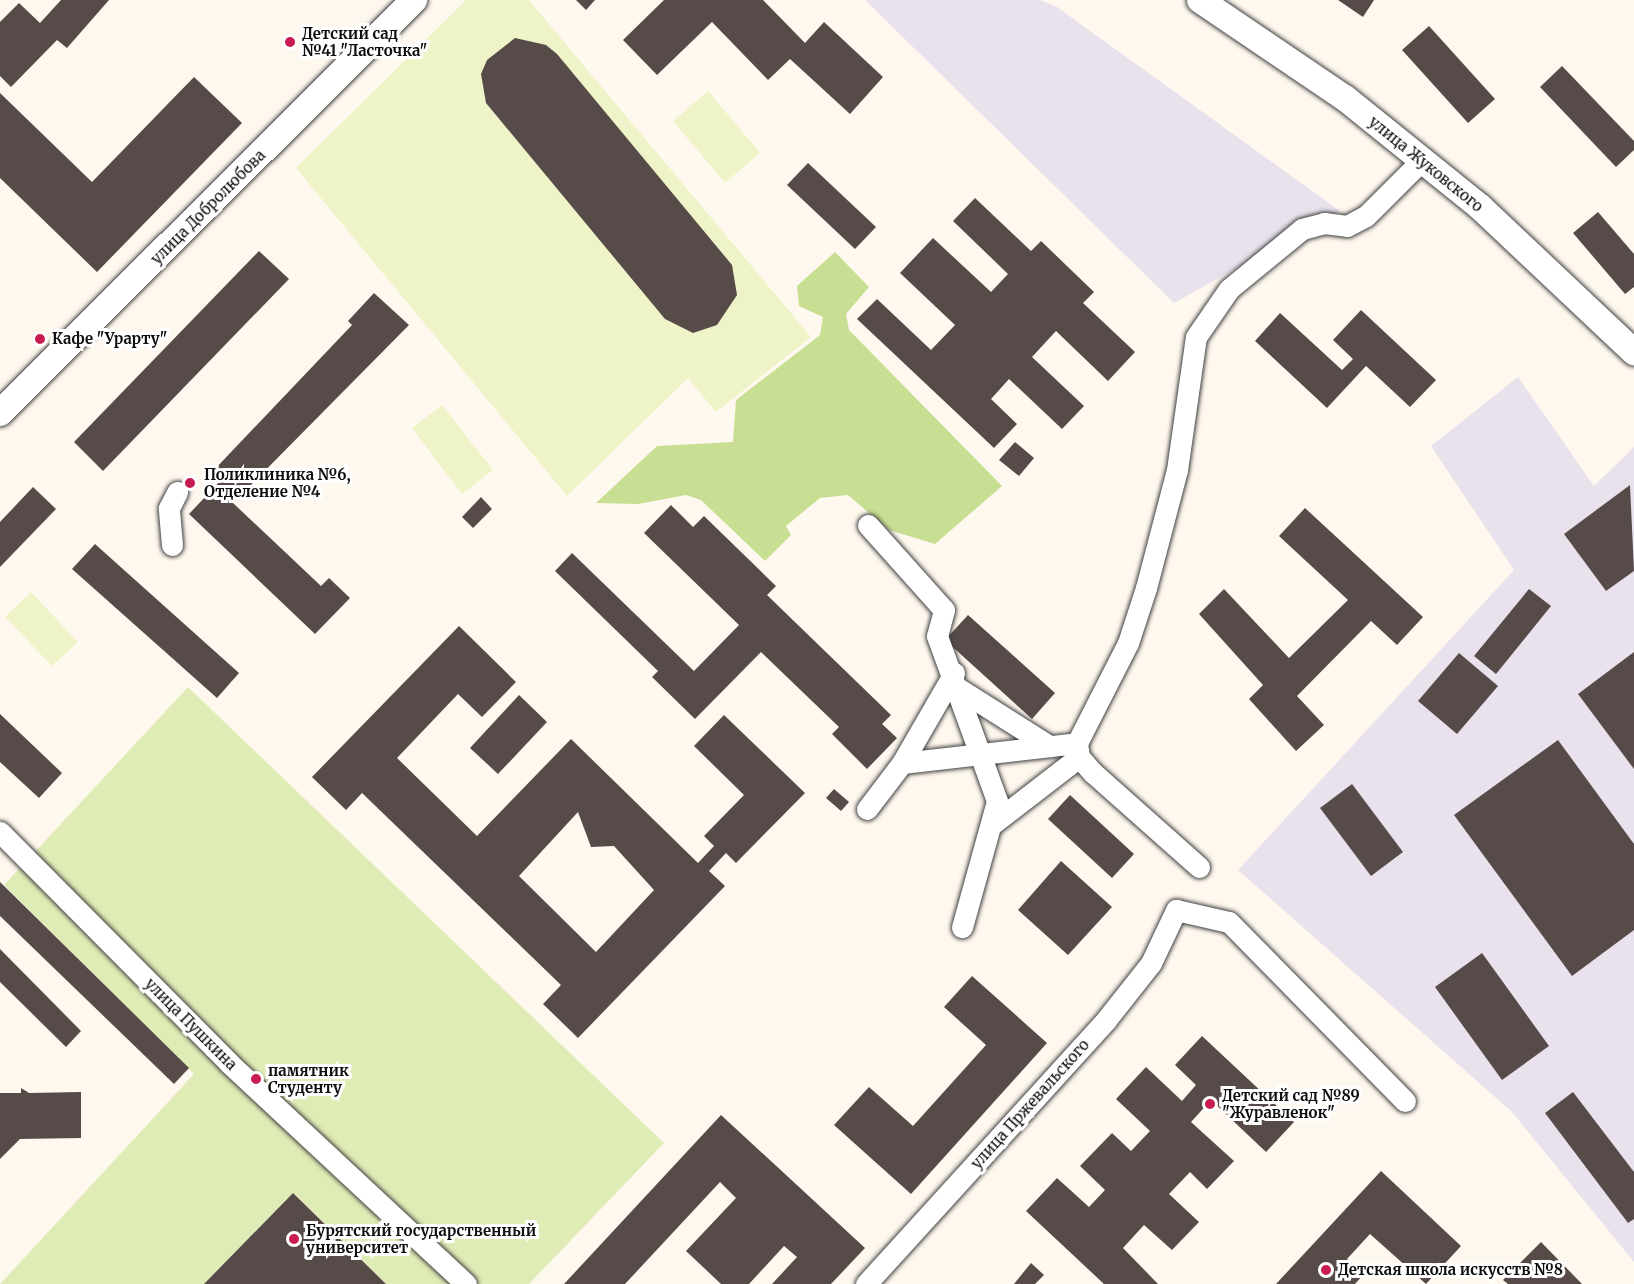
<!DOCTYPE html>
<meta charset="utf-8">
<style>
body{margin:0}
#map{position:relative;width:1634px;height:1284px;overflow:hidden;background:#fff8ef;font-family:Merriweather,serif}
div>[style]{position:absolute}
.industrial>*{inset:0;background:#e9e2ed}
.green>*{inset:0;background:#e0ecb5}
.forest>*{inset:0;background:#c8de93}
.pitch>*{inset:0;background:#eff3c8}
.building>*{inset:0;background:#574b49}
.roads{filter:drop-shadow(0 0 2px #414141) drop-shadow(0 0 2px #414141)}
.minor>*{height:21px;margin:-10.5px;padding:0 10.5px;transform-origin:10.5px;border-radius:10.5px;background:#fff}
.tertiary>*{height:26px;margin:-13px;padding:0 13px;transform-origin:13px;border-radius:13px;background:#fff}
.dots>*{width:16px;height:16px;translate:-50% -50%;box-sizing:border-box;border:3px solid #fff;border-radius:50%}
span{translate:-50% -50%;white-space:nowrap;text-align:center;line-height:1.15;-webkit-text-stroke:6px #fff;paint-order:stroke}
.poi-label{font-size:15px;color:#0e0e0e;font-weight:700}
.left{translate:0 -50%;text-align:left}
.street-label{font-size:15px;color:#0e0e0e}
</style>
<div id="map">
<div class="industrial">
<i style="clip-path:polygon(865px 0,1040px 0,1057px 7px,1340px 211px,1174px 303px)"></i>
<i style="clip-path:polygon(1518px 377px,1594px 486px,1634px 447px,1634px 1262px,1512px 1112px,1238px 870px,1514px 570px,1431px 446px)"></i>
</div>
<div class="green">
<i style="clip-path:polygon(188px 687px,664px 1143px,529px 1284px,386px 1284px,293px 1193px,204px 1284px,0 1284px,194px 1074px,4px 885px)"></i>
</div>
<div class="forest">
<i style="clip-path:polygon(835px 252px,869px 287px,846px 314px,849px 330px,1002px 486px,935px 544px,889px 530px,848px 495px,820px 498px,786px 526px,791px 535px,765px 561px,701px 500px,686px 495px,638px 504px,596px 503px,657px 446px,733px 442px,736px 400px,820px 335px,823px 317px,799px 306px,797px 286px)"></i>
</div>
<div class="pitch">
<i style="clip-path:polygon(466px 0,529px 0,811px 337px,716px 412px,688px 378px,567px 496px,296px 168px)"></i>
<i style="clip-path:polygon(708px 91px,760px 153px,725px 183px,673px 121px)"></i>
<i style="clip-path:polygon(442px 405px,493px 470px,462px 494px,412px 428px)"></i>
<i style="clip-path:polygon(31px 592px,78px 642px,52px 666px,5px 617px)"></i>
</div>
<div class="building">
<i style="clip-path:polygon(61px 0,109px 0,67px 48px,57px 40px,11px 87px,0 76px,0 22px,19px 3px,40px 23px)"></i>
<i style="clip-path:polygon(576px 0,595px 0,586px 10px)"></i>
<i style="clip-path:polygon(664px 0,763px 0,805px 43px,824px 22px,883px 77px,850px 114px,790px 59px,768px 80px,712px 22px,657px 75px,623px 40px)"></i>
<i style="clip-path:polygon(1338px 0,1374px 0,1363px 17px)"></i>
<i style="clip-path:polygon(1429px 26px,1495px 99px,1468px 123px,1402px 50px)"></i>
<i style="clip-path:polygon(515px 38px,546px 45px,557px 54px,732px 265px,737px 295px,717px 325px,693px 333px,665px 319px,486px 103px,481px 74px,487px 60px)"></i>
<i style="clip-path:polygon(1562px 66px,1634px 141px,1634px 150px,1616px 167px,1540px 87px)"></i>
<i style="clip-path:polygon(194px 77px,242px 123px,97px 272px,0 178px,0 93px,92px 182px)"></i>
<i style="clip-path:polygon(808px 163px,876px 227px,855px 249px,787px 185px)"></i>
<i style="clip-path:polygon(975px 198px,1031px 251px,1041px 241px,1094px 292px,1083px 303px,1135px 352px,1108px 381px,1056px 331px,1032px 357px,1084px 406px,1062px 429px,1009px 379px,991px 399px,1017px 424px,994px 448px,857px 319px,877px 299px,931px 350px,955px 325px,900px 273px,933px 238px,991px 292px,1008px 274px,953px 221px)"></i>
<i style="clip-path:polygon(1598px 212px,1634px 254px,1634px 287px,1625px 294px,1573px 233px)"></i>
<i style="clip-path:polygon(259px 251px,289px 279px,103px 471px,74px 442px)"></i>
<i style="clip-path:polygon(374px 293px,409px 325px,233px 503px,321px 586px,329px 578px,350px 598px,315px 634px,189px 514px,223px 478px,214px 470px,352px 325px,348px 321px)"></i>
<i style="clip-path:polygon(1361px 310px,1436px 380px,1410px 407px,1366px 366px,1327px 408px,1255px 341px,1280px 313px,1342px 370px,1353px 359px,1333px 340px)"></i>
<i style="clip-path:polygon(1015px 442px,1034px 458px,1019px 476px,999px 460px)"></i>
<i style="clip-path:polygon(1630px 485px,1634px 571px,1606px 591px,1564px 534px)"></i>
<i style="clip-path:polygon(33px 487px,56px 509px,0 567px,0 522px)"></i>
<i style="clip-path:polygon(481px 497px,492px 509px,473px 528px,462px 517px)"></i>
<i style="clip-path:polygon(671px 505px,693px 527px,704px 516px,776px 586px,767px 595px,891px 715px,882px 724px,897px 738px,867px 769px,832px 734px,839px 727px,761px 652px,695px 719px,652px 677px,658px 671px,555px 571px,572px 553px,694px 671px,739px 625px,644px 533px)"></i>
<i style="clip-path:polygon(1305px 508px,1423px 617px,1397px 645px,1371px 621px,1297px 696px,1324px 725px,1296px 751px,1249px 699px,1263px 685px,1199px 614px,1224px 589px,1289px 658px,1348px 600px,1279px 536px)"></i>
<i style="clip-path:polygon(95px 544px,239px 673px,217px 698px,72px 569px)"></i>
<i style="clip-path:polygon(1529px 589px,1551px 606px,1496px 674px,1474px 656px)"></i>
<i style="clip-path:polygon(968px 615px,1055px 693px,1032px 719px,945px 640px)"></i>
<i style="clip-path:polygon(evenodd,459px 626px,516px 682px,482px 717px,458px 694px,397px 758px,477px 836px,571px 739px,698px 863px,714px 846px,704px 836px,744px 795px,694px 746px,724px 715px,805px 793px,736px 863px,726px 853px,709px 871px,725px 886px,578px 1038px,543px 1004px,561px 985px,362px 793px,346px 810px,312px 777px,459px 626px,578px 812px,591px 847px,614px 846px,654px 890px,596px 952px,519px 876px,578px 812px)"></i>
<i style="clip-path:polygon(1634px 652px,1634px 769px,1578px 694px)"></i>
<i style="clip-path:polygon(1459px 653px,1498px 686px,1457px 734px,1418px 701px)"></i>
<i style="clip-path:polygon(519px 695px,547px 722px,498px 774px,470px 748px)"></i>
<i style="clip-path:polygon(0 714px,62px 773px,39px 798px,0 762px)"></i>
<i style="clip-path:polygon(1558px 740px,1634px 844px,1634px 930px,1572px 976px,1454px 815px)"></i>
<i style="clip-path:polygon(1352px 784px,1403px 852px,1371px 876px,1320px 808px)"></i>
<i style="clip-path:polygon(834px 789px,849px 802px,841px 811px,826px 798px)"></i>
<i style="clip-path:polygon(1070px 795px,1134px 854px,1112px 878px,1048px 819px)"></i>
<i style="clip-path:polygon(1061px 861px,1112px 907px,1068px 955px,1018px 910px)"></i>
<i style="clip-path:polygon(0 882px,189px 1068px,174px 1084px,0 916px)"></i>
<i style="clip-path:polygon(0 949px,81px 1031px,66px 1047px,0 982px)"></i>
<i style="clip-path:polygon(1482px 953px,1549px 1046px,1502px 1080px,1435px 987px)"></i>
<i style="clip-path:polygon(972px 976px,1047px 1043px,911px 1194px,834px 1125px,869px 1087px,913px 1126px,986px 1045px,944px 1007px)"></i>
<i style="clip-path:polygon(1202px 1036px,1294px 1122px,1266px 1152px,1211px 1100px,1191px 1122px,1234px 1161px,1207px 1189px,1190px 1172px,1169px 1194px,1199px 1222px,1172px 1250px,1144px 1225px,1123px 1248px,1158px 1284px,1104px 1284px,1026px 1211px,1057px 1178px,1089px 1207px,1105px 1190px,1080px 1166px,1112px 1133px,1131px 1151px,1150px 1131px,1116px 1099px,1146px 1067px,1182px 1101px,1196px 1085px,1175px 1065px)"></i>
<i style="clip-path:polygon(21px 1088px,29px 1093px,81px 1092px,81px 1138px,20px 1139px,0 1159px,0 1093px,21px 1093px)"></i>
<i style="clip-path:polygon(1573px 1092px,1634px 1172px,1634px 1219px,1628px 1223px,1545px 1113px)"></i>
<i style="clip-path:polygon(721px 1115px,865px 1248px,831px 1284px,772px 1284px,797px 1257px,784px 1246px,749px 1284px,721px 1284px,686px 1251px,736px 1198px,720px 1182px,625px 1284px,564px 1284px)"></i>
<i style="clip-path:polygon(1381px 1171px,1461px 1246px,1426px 1284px,1370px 1234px,1347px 1259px,1364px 1274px,1355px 1284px,1276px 1284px)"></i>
<i style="clip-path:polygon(293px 1193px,386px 1284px,204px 1284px)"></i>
<i style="clip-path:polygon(1541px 1242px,1582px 1284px,1508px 1284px,1503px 1280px)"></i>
<i style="clip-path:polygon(1031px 1263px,1044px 1275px,1035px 1284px,1014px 1284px)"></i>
</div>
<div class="roads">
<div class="minor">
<i style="left:868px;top:525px;width:114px;rotate:48.2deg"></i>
<i style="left:944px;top:610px;width:27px;rotate:105deg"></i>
<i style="left:937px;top:636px;width:176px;rotate:70deg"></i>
<i style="left:997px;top:801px;width:131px;rotate:105.5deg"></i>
<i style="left:172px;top:545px;width:37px;rotate:-95deg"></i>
<i style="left:169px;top:508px;width:18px;rotate:-63deg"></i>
<i style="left:959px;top:689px;width:107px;rotate:32.3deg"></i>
<i style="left:902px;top:763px;width:104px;rotate:-60deg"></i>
<i style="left:867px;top:809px;width:58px;rotate:-52.7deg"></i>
<i style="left:902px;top:763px;width:176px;rotate:-6.5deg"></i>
<i style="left:991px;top:825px;width:111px;rotate:-37.7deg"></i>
<i style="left:0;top:832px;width:325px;rotate:45.2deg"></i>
<i style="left:229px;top:1063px;width:324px;rotate:43deg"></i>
<i style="left:1199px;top:867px;width:142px;rotate:-138.4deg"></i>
<i style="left:1093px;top:773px;width:21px;rotate:-131deg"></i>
<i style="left:1079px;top:757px;width:14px;rotate:-98deg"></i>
<i style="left:1077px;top:743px;width:112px;rotate:-63deg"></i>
<i style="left:1128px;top:643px;width:58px;rotate:-71.9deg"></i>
<i style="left:1146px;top:588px;width:122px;rotate:-75.3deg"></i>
<i style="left:1177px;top:470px;width:134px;rotate:-81.9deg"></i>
<i style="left:1196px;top:337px;width:58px;rotate:-55.5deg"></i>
<i style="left:1229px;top:289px;width:94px;rotate:-39.4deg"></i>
<i style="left:1302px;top:229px;width:23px;rotate:-15deg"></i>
<i style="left:1324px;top:223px;width:23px;rotate:7deg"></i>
<i style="left:1347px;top:226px;width:21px;rotate:-28deg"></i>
<i style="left:1366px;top:216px;width:79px;rotate:-45deg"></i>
<i style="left:866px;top:1284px;width:357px;rotate:-47.7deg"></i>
<i style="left:1106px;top:1020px;width:73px;rotate:-51.7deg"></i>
<i style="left:1151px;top:963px;width:59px;rotate:-64.7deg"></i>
<i style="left:1176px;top:910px;width:54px;rotate:12.8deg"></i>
<i style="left:1229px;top:922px;width:251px;rotate:45.5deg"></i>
</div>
<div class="tertiary">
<i style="left:1200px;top:0;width:175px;rotate:34.1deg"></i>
<i style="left:1345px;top:98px;width:174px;rotate:38.9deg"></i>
<i style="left:1480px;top:207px;width:212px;rotate:43.3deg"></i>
<i style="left:0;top:413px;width:585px;rotate:-44.93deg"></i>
</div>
</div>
<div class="dots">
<i style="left:290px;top:42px;background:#c81c50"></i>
<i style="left:40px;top:339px;background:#c81c50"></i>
<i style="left:190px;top:483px;background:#c81c50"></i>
<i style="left:256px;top:1079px;background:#c81c50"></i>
<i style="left:1210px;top:1104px;background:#c81c50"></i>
<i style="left:294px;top:1239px;background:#c81c50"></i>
<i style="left:1326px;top:1270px;background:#c81c50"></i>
</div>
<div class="poi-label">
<span class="left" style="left:302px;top:42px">Детский сад<br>№41 "Ласточка"</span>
<span class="left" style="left:52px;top:339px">Кафе "Урарту"</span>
<span class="left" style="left:204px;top:483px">Поликлиника №6,<br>Отделение №4</span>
<span class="left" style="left:268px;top:1079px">памятник<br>Студенту</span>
<span class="left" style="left:1222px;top:1104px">Детский сад №89<br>"Журавленок"</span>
<span class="left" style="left:306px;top:1239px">Бурятский государственный<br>университет</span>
<span class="left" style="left:1338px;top:1270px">Детская школа искусств №8</span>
</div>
<div class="street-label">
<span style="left:1426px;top:164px;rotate:39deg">улица Жуковского</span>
<span style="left:208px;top:207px;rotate:-45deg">улица Добролюбова</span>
<span style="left:191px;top:1024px;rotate:45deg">улица Пушкина</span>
<span style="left:1030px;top:1104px;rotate:-48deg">улица Пржевальского</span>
</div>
</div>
